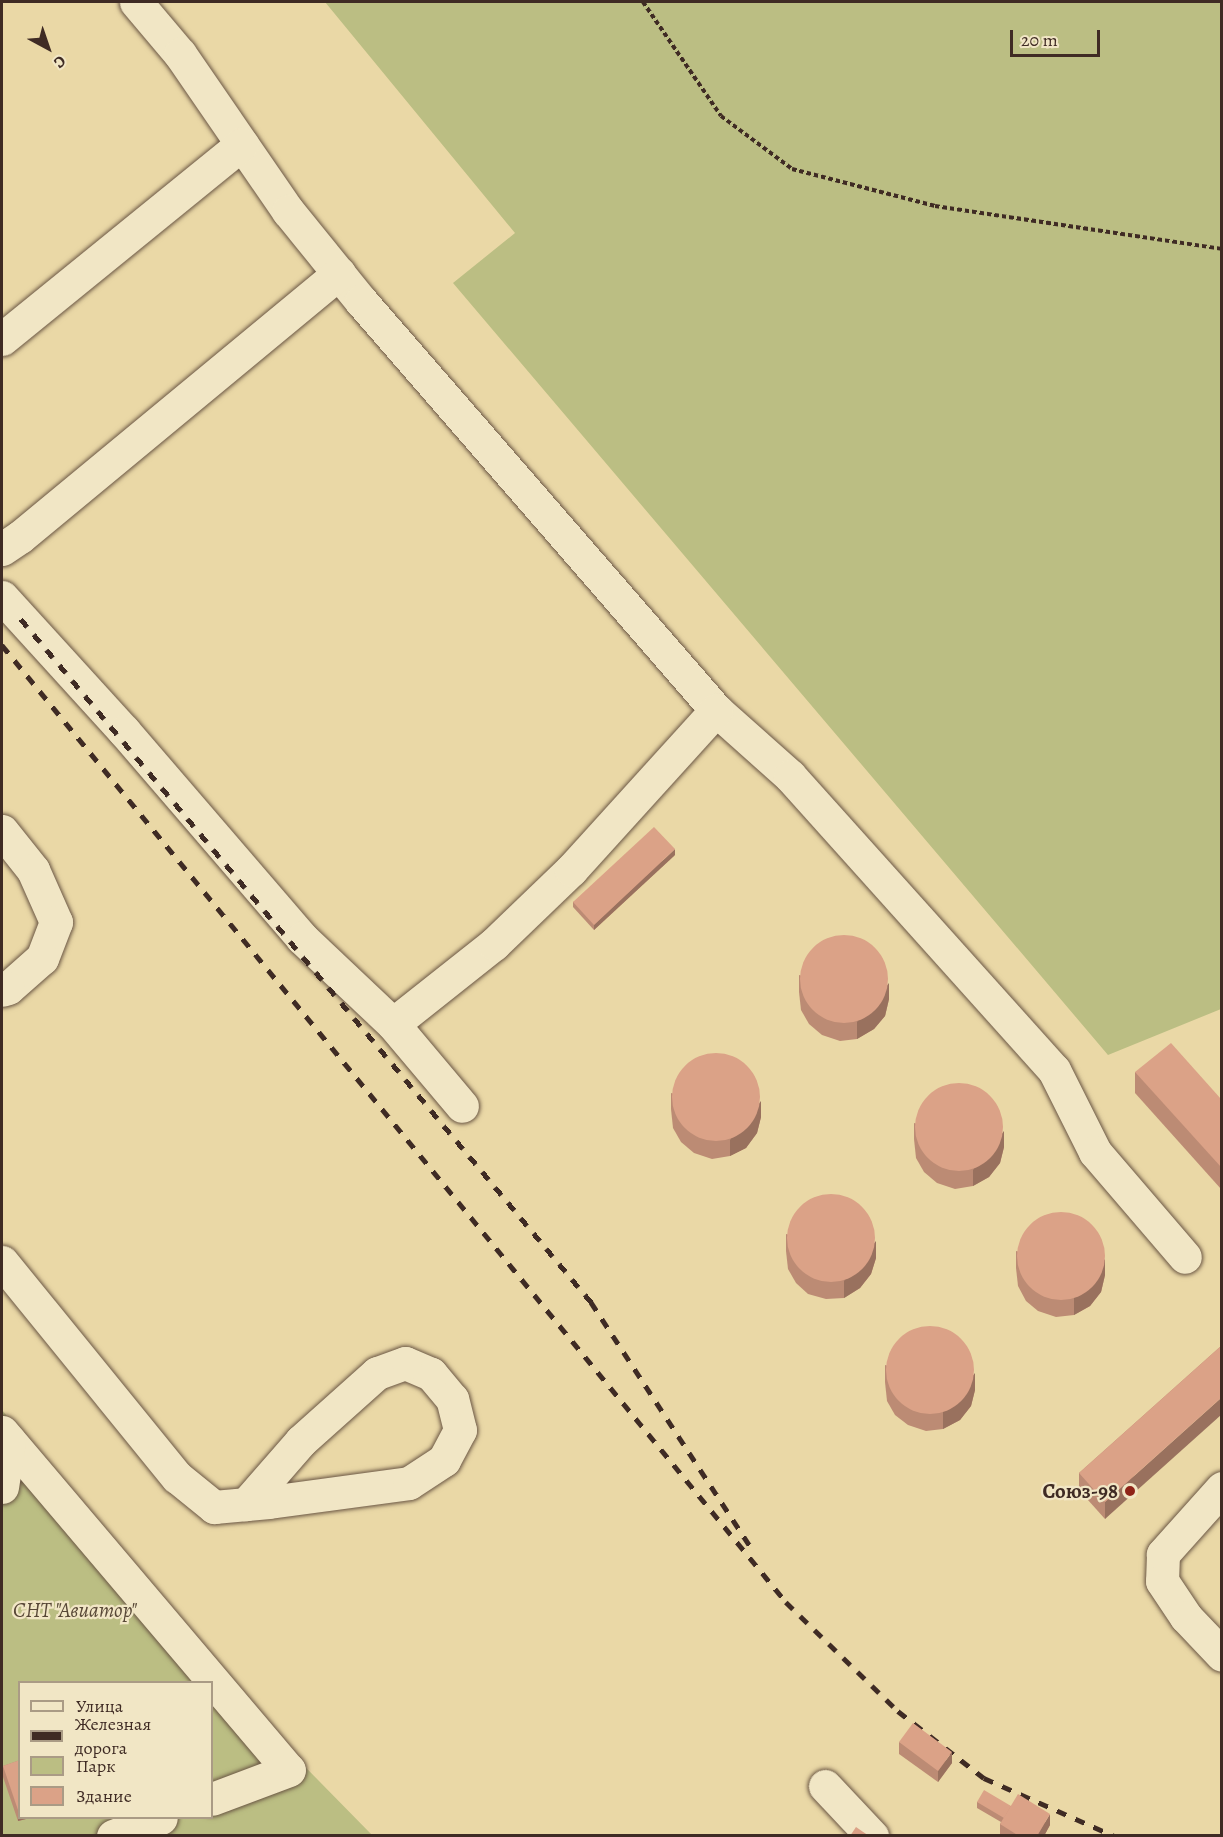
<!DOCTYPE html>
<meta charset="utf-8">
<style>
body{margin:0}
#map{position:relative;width:1223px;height:1837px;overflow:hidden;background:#ead8a6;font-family:Alegreya,serif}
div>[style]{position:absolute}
.green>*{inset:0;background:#bbbe83}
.path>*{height:4px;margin-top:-2px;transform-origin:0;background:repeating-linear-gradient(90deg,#3f2b24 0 4.5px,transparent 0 7.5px)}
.roads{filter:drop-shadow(0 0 2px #6a5644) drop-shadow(0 0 2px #6a5644)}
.minor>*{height:33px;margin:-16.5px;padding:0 16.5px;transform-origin:16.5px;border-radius:16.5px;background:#f1e6c5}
.rail>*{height:4.5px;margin-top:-2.25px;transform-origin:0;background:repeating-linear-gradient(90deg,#3f2b24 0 10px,transparent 0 20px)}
.wall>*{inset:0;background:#bc8b74}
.shaded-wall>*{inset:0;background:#99715e}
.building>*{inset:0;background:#dba287}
.round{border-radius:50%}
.dots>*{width:16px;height:16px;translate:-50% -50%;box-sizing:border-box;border:3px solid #f1e6c5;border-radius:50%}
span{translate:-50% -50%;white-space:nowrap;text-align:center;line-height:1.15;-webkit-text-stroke:4.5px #f1e6c5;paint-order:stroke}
.poi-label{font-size:21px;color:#3f2b24;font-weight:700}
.right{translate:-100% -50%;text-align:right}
.park-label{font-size:21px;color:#584837;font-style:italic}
.frame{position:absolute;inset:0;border:3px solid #3f2b24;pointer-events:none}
.legend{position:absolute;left:18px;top:1681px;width:195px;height:138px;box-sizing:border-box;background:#f1e6c5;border:2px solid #aa9b85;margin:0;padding:8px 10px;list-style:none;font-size:18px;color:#3f2b24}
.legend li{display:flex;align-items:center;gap:12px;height:30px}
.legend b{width:30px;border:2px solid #aa9b85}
.north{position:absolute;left:18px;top:18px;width:60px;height:60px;-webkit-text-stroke:4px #f1e6c5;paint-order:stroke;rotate:140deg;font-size:16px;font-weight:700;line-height:24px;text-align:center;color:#3f2b24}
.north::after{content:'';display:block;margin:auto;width:21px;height:27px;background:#3f2b24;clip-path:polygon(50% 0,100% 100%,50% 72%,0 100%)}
.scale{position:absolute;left:1010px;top:30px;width:90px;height:27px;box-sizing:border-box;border:3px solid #3f2b24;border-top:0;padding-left:8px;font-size:18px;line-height:21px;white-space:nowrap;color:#3f2b24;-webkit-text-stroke:4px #f1e6c5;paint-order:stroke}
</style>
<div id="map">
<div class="green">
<i style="clip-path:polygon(325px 2px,1221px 2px,1221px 1009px,1108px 1055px,453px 283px,515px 233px)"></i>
<i style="clip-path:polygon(evenodd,2px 1410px,265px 1726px,372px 1835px,2px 1835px,2px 1410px,20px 1682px,212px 1682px,212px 1818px,20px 1818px,20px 1682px)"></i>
</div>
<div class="path">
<i style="left:643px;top:2px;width:138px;rotate:55.6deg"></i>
<i style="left:721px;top:116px;width:89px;rotate:36.7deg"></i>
<i style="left:792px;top:169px;width:148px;rotate:14.5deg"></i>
<i style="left:935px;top:206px;width:290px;rotate:8.5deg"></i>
</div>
<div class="roads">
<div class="minor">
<i style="left:136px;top:2px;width:68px;rotate:49.8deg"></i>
<i style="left:180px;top:54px;width:191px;rotate:55.5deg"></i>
<i style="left:288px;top:211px;width:116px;rotate:51deg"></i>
<i style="left:361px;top:301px;width:542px;rotate:49.04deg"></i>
<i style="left:716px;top:710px;width:99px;rotate:41.7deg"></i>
<i style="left:790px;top:776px;width:395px;rotate:48.1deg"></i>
<i style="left:1054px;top:1070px;width:92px;rotate:63.4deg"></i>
<i style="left:1095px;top:1152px;width:138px;rotate:49.4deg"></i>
<i style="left:2px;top:339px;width:309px;rotate:-39.1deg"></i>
<i style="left:2px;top:549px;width:22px;rotate:-34deg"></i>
<i style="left:20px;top:537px;width:414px;rotate:-39.6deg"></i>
<i style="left:2px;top:597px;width:181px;rotate:47.7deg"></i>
<i style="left:124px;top:731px;width:273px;rotate:49.3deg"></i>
<i style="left:302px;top:938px;width:125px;rotate:43.4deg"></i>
<i style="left:393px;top:1024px;width:107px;rotate:49.9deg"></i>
<i style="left:2px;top:831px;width:50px;rotate:51.5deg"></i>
<i style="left:33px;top:870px;width:57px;rotate:66.1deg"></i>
<i style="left:56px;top:922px;width:39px;rotate:111deg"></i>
<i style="left:42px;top:958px;width:45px;rotate:138.6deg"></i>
<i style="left:8px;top:988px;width:6px;rotate:162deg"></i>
<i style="left:393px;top:1024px;width:129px;rotate:-38.4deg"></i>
<i style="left:494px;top:944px;width:107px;rotate:-43.9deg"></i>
<i style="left:571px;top:870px;width:216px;rotate:-47.8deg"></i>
<i style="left:2px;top:1262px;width:277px;rotate:50.9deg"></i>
<i style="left:177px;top:1477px;width:48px;rotate:39deg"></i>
<i style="left:214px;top:1507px;width:55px;rotate:-5.2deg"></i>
<i style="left:269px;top:1502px;width:141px;rotate:-7.7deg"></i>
<i style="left:409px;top:1483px;width:42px;rotate:-33.3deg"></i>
<i style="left:444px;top:1460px;width:34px;rotate:-62deg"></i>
<i style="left:460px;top:1430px;width:32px;rotate:-104deg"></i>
<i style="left:452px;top:1399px;width:33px;rotate:-130deg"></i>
<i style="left:431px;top:1374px;width:28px;rotate:-157deg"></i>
<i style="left:405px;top:1363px;width:30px;rotate:160deg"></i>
<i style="left:377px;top:1373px;width:102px;rotate:138.2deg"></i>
<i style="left:301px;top:1441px;width:84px;rotate:131.1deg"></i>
<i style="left:2px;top:1432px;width:443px;rotate:49.7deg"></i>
<i style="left:289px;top:1770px;width:82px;rotate:159.4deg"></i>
<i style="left:2px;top:1487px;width:47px;rotate:-81.3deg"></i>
<i style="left:1222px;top:1488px;width:89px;rotate:131.8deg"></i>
<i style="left:1163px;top:1554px;width:27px;rotate:92deg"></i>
<i style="left:1162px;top:1581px;width:43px;rotate:56.3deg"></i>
<i style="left:1186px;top:1617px;width:52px;rotate:46.5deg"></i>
<i style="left:825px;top:1786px;width:69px;rotate:46.8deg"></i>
<i style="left:113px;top:1836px;width:51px;rotate:-20.6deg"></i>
</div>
</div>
<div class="rail">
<i style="left:21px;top:619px;width:890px;rotate:50.15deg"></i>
<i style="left:591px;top:1302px;width:291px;rotate:56.9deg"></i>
<i style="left:2px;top:645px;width:1237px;rotate:50.67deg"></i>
<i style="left:786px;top:1602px;width:156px;rotate:44.2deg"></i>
<i style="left:898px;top:1711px;width:109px;rotate:37.9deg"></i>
<i style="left:984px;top:1778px;width:142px;rotate:24deg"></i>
</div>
<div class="wall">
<i style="clip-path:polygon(675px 855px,594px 930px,573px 907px,573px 902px)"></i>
<i style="clip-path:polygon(799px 975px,889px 999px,885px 1016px,874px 1029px,857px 1039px,840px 1041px,822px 1035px,809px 1024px,801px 1010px,799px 992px)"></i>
<i style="clip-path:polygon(1135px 1072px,1221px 1099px,1221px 1189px,1135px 1093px)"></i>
<i style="clip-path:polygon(671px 1093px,761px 1117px,757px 1133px,746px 1148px,730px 1156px,712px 1159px,694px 1153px,681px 1142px,673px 1128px,671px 1109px)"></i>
<i style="clip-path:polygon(914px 1123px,1004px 1147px,1000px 1163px,989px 1177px,973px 1186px,955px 1189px,937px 1183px,924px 1172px,916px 1158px,914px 1139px)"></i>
<i style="clip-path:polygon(786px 1234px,876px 1258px,871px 1274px,860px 1288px,844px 1298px,826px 1299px,808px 1294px,796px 1283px,788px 1269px,786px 1251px)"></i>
<i style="clip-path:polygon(1016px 1251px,1105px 1275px,1101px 1292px,1090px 1306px,1074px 1315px,1056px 1317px,1038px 1311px,1026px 1301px,1018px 1286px,1016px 1268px)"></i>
<i style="clip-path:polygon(1221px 1346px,1105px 1519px,1079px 1490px,1079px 1473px)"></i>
<i style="clip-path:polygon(885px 1365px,975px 1390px,971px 1406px,960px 1420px,943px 1429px,926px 1431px,908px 1425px,895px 1415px,887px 1401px,885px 1382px)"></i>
<i style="clip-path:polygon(899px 1742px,952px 1763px,938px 1782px,899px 1754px)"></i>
<i style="clip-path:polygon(20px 1760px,20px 1818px,30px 1818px,18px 1821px,3px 1777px,3px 1766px)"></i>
<i style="clip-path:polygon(977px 1802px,1011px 1806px,1050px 1825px,1044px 1836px,1000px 1835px,1000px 1824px,1001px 1822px,977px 1808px)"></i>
</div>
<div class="shaded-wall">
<i style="clip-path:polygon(675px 849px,675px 855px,594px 930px,594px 925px)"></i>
<i style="clip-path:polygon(889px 983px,889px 999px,885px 1016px,874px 1029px,857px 1039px,857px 1022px)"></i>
<i style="clip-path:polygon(761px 1101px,761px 1117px,757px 1133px,746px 1148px,730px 1156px,730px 1140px)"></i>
<i style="clip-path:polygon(1004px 1131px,1004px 1147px,1000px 1163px,989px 1177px,973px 1186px,973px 1170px)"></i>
<i style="clip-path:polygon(876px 1241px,876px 1258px,871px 1274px,860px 1288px,844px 1298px,844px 1281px)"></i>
<i style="clip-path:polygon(1105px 1259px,1105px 1275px,1101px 1292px,1090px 1306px,1074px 1315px,1074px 1298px)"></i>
<i style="clip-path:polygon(975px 1373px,975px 1390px,971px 1406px,960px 1420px,943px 1429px,943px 1412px)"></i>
<i style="clip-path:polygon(1221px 1398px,1221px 1415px,1105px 1519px,1105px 1502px)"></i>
<i style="clip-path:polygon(952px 1752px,952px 1763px,938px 1782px,938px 1771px)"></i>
<i style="clip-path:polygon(18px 1810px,20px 1810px,20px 1818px,30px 1818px,18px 1821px)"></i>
<i style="clip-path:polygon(1050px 1814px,1050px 1825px,1044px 1836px,1037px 1836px)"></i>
</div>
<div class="building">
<i style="clip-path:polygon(654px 827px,675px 849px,594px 925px,573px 902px)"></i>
<i class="round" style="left:800px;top:935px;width:88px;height:88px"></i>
<i style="clip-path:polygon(1171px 1043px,1221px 1099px,1221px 1167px,1135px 1072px)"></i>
<i class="round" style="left:672px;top:1053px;width:88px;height:88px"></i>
<i class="round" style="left:915px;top:1083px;width:88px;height:88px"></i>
<i class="round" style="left:787px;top:1194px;width:88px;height:88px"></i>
<i class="round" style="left:1017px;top:1212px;width:88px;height:88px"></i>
<i class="round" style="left:886px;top:1326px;width:88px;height:88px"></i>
<i style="clip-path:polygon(1221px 1346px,1221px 1398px,1105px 1502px,1079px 1473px)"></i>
<i style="clip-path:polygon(913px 1723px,952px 1752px,938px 1771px,899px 1742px)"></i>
<i style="clip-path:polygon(20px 1760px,20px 1810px,18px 1810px,3px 1766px)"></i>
<i style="clip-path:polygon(984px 1790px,1011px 1806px,1004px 1818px,977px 1802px)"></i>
<i style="clip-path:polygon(1018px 1794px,1050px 1814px,1037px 1836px,1019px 1836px,1000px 1824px)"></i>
<i style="clip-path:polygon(856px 1827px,869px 1836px,850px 1836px)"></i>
</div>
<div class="dots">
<i style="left:1130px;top:1491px;background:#8f2418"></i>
</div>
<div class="poi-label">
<span class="right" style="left:1118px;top:1491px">Союз-98</span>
</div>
<div class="park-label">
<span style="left:75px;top:1610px">СНТ "Авиатор"</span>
</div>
<div class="frame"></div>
<ul class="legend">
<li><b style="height:8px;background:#f1e6c5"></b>Улица</li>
<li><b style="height:8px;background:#3f2b24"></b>Железная дорога</li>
<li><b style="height:16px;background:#bbbe83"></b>Парк</li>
<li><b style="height:16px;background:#dba287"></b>Здание</li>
</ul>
<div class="north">С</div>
<div class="scale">20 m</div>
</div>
